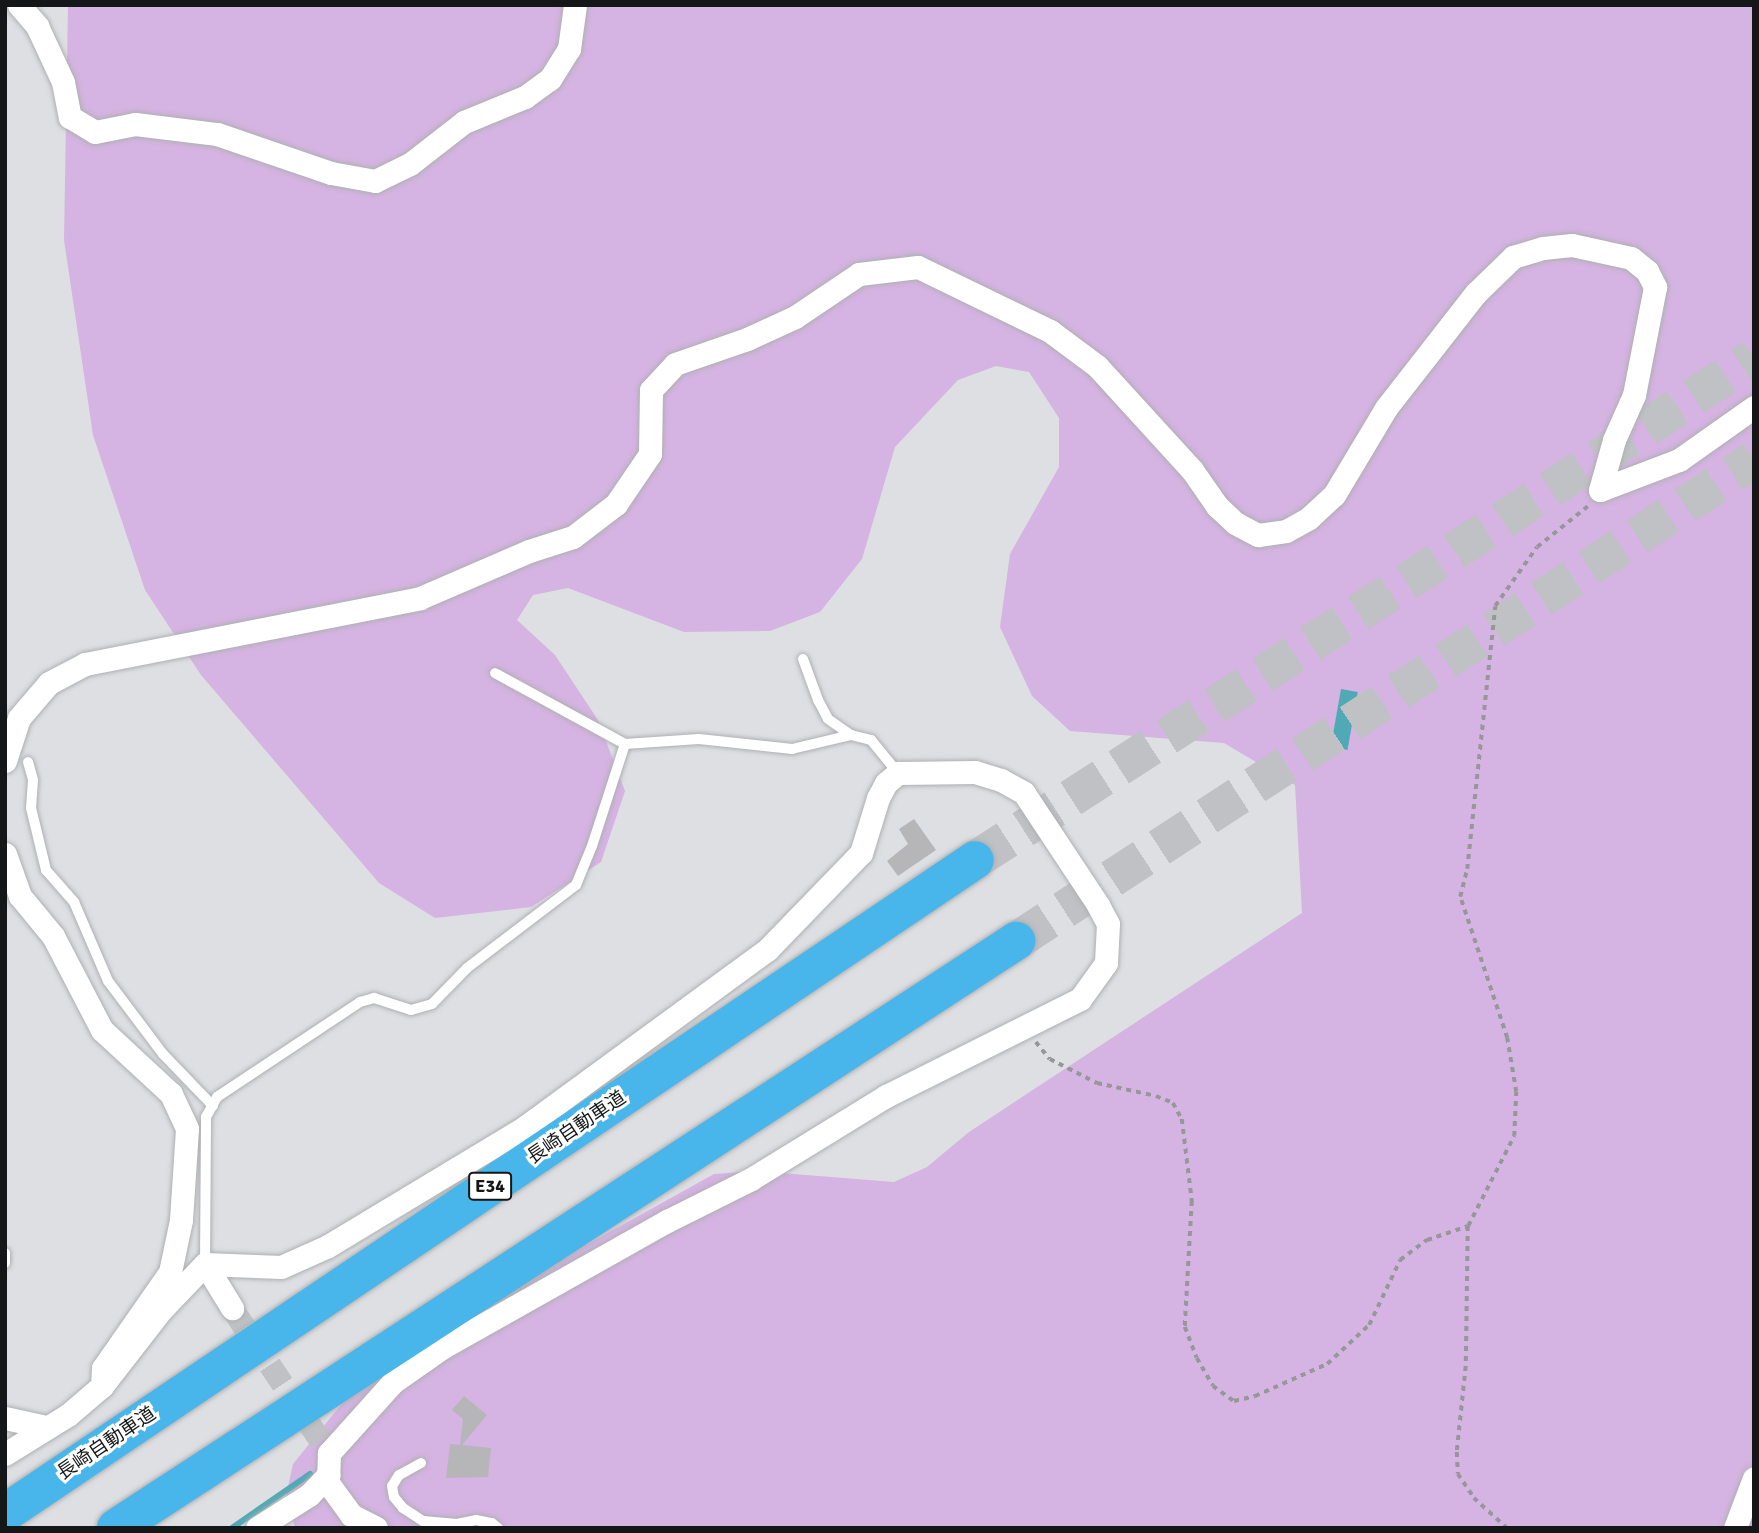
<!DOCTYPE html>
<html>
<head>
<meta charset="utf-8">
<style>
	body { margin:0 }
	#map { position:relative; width:1759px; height:1533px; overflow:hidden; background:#dedfe2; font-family:Signika,"Noto Sans JP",sans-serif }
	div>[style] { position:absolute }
	.green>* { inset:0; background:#d5b3e2 }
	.water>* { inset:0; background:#50aab5; transform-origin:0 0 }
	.stream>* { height:6px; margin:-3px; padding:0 3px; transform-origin:3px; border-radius:3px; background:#50aab5 }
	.building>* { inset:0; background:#b6b6b9 }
	.minor-tunnel>* { height:23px; margin-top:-11.5px; transform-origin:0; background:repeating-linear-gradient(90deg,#c0c1c4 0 23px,transparent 0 34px) }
	.motorway-tunnel>* { height:38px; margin-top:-19px; transform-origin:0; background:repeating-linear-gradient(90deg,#c0c1c4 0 38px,transparent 0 57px) }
	.path>* { height:3.5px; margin-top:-1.75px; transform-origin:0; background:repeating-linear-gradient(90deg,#969799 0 5px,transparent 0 10px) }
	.roads { filter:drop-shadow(0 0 2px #aeb0b3) drop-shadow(0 0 2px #aeb0b3) }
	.service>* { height:10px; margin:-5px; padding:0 5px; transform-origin:5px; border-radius:5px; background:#fff }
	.minor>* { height:23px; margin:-11.5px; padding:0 11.5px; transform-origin:11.5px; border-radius:11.5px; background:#fff }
	.motorway>* { height:38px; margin:-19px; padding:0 19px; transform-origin:19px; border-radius:19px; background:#49b6eb }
	span { translate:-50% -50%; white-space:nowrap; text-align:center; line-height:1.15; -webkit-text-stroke:6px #fff; paint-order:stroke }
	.shield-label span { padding:2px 5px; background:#fff; border:2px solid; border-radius:5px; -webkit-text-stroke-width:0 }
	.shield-label { font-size:18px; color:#151617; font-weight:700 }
	.street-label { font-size:19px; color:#151617 }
	.frame { position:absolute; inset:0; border:7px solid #151617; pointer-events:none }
</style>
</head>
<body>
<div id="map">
	<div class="green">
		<div style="clip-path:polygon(68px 5px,1754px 5px,1754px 1528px,295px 1528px,286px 1496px,293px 1464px,344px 1401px,516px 1284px,714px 1174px,757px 1171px,894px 1182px,927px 1167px,969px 1132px,1302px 913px,1295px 785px,1224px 743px,1070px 731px,1032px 696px,1000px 627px,1010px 554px,1059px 467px,1059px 418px,1029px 372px,996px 366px,958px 380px,895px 447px,862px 559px,820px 612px,770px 631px,684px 632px,568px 588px,533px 595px,517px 620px,555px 655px,598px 720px,625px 791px,601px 862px,531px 907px,435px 918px,379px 883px,201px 675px,145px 590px,93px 435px,64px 240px)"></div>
	</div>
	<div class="water">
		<div style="left:1341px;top:689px;width:17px;height:59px;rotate:10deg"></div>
	</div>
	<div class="stream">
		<div style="left:232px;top:1528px;width:95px;rotate:-34.7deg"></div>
	</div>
	<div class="building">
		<div style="clip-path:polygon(914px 819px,936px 850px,898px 876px,887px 861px,908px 844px,899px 829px)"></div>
		<div style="clip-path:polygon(464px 1396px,487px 1415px,462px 1445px,491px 1448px,488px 1477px,446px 1478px,450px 1444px,460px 1445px,463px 1419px,452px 1410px)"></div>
	</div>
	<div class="minor-tunnel">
		<div style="left:232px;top:1308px;width:174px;rotate:56.2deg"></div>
	</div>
	<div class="motorway-tunnel">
		<div style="left:975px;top:860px;width:927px;rotate:-32.8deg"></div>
		<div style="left:1016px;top:941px;width:881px;rotate:-33.09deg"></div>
	</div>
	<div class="path">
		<div style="left:1036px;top:1042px;width:22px;rotate:51deg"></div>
		<div style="left:1050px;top:1059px;width:53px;rotate:27.1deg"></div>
		<div style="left:1097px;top:1083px;width:60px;rotate:12.4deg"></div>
		<div style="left:1156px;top:1096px;width:18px;rotate:22deg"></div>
		<div style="left:1173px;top:1103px;width:18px;rotate:61deg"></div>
		<div style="left:1182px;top:1119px;width:83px;rotate:83deg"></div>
		<div style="left:1192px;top:1201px;width:126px;rotate:93.2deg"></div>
		<div style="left:1185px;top:1327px;width:33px;rotate:69deg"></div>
		<div style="left:1197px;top:1358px;width:32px;rotate:60deg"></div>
		<div style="left:1213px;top:1386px;width:26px;rotate:36deg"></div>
		<div style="left:1234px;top:1401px;width:22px;rotate:-13deg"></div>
		<div style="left:1255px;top:1396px;width:79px;rotate:-24deg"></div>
		<div style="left:1327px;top:1364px;width:57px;rotate:-42.9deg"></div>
		<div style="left:1369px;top:1325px;width:72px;rotate:-64.5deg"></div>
		<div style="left:1400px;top:1260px;width:34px;rotate:-37deg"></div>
		<div style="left:1427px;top:1240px;width:43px;rotate:-18.9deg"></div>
		<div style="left:1468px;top:1226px;width:140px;rotate:90.8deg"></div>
		<div style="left:1466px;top:1366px;width:86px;rotate:96deg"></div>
		<div style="left:1457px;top:1452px;width:22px;rotate:87deg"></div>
		<div style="left:1458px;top:1474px;width:29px;rotate:56deg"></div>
		<div style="left:1474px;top:1498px;width:45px;rotate:42.3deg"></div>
		<div style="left:1468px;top:1226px;width:101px;rotate:-62.9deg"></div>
		<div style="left:1514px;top:1136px;width:44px;rotate:-87.4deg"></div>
		<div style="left:1516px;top:1092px;width:55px;rotate:-99.5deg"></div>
		<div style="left:1507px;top:1038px;width:149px;rotate:-108.4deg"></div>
		<div style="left:1460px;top:897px;width:29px;rotate:-76deg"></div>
		<div style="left:1467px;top:869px;width:264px;rotate:-83.9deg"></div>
		<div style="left:1495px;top:606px;width:72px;rotate:-54.6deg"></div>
		<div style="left:1537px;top:547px;width:65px;rotate:-38.8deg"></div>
	</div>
	<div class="roads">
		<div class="service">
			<div style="left:803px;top:659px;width:44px;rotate:69.9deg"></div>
			<div style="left:818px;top:700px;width:21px;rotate:62deg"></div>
			<div style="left:828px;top:719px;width:28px;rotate:35deg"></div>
			<div style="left:625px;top:744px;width:74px;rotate:-3.9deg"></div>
			<div style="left:699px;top:739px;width:94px;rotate:6.1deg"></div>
			<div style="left:792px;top:749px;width:61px;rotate:-13.3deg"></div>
			<div style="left:851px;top:735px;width:21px;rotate:14deg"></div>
			<div style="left:871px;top:740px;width:43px;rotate:50.7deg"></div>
			<div style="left:28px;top:762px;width:19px;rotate:74deg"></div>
			<div style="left:33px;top:780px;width:28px;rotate:94deg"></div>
			<div style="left:31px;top:808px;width:64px;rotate:76.4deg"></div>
			<div style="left:46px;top:870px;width:43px;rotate:48.8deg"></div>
			<div style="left:74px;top:902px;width:86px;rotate:66.7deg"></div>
			<div style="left:108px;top:981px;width:91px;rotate:53deg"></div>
			<div style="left:163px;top:1054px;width:72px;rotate:46.1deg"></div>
			<div style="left:5px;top:1253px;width:10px;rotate:90deg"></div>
			<div style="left:205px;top:1264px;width:147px;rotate:-89.6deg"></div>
			<div style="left:206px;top:1117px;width:23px;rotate:-61deg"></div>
			<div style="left:217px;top:1097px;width:172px;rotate:-33.6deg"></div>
			<div style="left:360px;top:1002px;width:15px;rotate:-16deg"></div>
			<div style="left:374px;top:998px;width:39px;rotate:18deg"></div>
			<div style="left:411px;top:1010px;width:22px;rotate:-16deg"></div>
			<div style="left:432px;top:1004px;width:50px;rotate:-45.8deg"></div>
			<div style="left:467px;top:968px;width:137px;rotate:-37.3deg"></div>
			<div style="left:576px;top:885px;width:42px;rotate:-67.7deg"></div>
			<div style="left:592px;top:846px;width:107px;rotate:-72.1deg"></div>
			<div style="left:625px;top:744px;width:148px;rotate:-151.4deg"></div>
			<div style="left:421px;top:1463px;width:25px;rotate:151deg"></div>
			<div style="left:399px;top:1475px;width:13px;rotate:122deg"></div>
			<div style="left:392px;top:1486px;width:11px;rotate:80deg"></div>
			<div style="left:394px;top:1497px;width:14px;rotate:51deg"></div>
			<div style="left:403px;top:1508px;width:24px;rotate:33deg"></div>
			<div style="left:423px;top:1521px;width:34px;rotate:5deg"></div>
			<div style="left:457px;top:1524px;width:19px;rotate:-12deg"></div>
			<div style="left:476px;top:1520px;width:16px;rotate:11deg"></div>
			<div style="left:492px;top:1523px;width:8px;rotate:40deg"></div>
		</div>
		<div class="minor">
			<div style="left:19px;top:5px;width:28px;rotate:49deg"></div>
			<div style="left:37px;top:26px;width:62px;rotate:65.1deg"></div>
			<div style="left:63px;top:82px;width:36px;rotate:79deg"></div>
			<div style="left:70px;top:117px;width:29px;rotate:31deg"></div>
			<div style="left:95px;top:132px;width:41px;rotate:-11.3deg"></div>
			<div style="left:135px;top:124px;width:83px;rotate:7deg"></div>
			<div style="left:217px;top:134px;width:120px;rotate:18.9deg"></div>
			<div style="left:331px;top:173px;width:45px;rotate:10.3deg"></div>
			<div style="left:375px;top:181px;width:39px;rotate:-26deg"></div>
			<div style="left:410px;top:164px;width:68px;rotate:-37.9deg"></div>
			<div style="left:464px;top:122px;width:66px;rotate:-22.3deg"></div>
			<div style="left:525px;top:97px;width:31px;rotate:-36deg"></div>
			<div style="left:550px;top:79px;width:36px;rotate:-58deg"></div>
			<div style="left:569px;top:49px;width:44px;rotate:-82.2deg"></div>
			<div style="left:5px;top:761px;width:45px;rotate:-72deg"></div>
			<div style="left:19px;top:718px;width:46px;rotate:-49.4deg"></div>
			<div style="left:49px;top:683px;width:41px;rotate:-27.8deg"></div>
			<div style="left:85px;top:664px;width:341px;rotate:-11.1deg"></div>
			<div style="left:420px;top:598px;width:119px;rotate:-23.3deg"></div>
			<div style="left:529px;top:551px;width:46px;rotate:-17.7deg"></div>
			<div style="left:573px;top:537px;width:54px;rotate:-37.5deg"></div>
			<div style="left:616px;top:504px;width:60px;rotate:-55.8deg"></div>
			<div style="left:650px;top:454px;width:64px;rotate:-89.1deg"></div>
			<div style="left:651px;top:390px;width:35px;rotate:-47deg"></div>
			<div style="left:675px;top:364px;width:76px;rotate:-19.1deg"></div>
			<div style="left:747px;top:339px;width:53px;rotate:-24.6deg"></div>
			<div style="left:795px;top:317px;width:77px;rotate:-33.9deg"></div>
			<div style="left:859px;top:274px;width:59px;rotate:-6.8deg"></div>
			<div style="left:918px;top:267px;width:147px;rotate:25.9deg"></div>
			<div style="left:1050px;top:331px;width:59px;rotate:36.7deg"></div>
			<div style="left:1097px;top:366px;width:141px;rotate:47.6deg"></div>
			<div style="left:1192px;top:470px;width:44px;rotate:55.2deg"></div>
			<div style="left:1217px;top:506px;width:25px;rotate:43deg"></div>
			<div style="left:1235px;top:523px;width:26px;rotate:28deg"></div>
			<div style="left:1258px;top:535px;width:28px;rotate:-8deg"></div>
			<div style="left:1286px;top:531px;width:26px;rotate:-29deg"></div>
			<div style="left:1309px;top:518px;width:34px;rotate:-43deg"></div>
			<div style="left:1334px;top:495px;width:101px;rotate:-59.1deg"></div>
			<div style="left:1386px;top:408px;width:146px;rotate:-52deg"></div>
			<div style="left:1476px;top:293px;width:52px;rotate:-44.2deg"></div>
			<div style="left:1513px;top:257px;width:31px;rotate:-17deg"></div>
			<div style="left:1543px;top:248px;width:29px;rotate:-6deg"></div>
			<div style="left:1572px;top:245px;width:60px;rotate:12.4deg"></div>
			<div style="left:1631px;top:258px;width:21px;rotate:39deg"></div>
			<div style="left:1647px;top:271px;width:18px;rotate:63deg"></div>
			<div style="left:1655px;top:287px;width:110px;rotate:101deg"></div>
			<div style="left:1634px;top:395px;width:49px;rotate:114deg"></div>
			<div style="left:1614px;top:440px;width:52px;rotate:105.6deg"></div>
			<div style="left:1600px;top:490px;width:85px;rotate:-20.8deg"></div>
			<div style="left:1679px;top:460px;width:92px;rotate:-35.2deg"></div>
			<div style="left:5px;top:854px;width:45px;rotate:70.3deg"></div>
			<div style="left:20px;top:896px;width:52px;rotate:50.5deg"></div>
			<div style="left:53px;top:936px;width:106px;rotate:62.5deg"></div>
			<div style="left:102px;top:1030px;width:94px;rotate:42.8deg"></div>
			<div style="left:171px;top:1094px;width:38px;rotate:65deg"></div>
			<div style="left:187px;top:1129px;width:91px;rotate:93.8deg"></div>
			<div style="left:181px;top:1220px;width:53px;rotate:101.9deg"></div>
			<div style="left:170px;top:1272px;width:117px;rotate:124.9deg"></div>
			<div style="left:103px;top:1368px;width:18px;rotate:93deg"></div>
			<div style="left:102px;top:1386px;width:96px;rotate:-52.2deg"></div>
			<div style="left:161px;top:1310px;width:64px;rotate:-46.3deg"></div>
			<div style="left:205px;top:1264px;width:52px;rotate:58.5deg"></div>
			<div style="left:205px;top:1264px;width:76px;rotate:2.3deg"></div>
			<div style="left:281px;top:1267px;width:51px;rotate:-24.1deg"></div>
			<div style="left:328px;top:1246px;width:230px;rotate:-31.1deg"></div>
			<div style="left:525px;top:1127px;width:300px;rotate:-36.2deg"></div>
			<div style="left:767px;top:950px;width:135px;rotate:-45.9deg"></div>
			<div style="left:861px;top:853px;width:58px;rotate:-72.8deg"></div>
			<div style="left:878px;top:798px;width:17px;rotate:-62deg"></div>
			<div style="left:886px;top:783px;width:16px;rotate:-40deg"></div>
			<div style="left:898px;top:773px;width:77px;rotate:-0.7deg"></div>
			<div style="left:975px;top:772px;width:27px;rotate:17deg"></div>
			<div style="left:1001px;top:780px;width:26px;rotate:29deg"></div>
			<div style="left:1024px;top:793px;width:134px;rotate:56.5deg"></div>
			<div style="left:1098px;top:905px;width:21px;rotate:62deg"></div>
			<div style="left:1108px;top:924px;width:39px;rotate:93deg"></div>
			<div style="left:1106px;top:963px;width:44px;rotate:125.8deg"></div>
			<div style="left:1080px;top:999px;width:217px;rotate:153.4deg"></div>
			<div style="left:886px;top:1096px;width:158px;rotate:148.4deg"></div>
			<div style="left:751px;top:1179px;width:94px;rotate:153.4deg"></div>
			<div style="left:667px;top:1221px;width:257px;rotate:150.6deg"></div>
			<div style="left:443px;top:1347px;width:61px;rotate:145deg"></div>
			<div style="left:393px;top:1382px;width:96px;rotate:132deg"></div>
			<div style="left:329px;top:1453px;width:30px;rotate:92deg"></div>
			<div style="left:328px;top:1483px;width:39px;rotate:54deg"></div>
			<div style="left:351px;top:1515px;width:28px;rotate:27deg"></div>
			<div style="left:5px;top:1418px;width:42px;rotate:12.4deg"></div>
			<div style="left:5px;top:1454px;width:74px;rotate:-31.8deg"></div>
			<div style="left:68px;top:1415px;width:45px;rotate:-40.5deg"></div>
			<div style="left:257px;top:1528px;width:62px;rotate:-32.4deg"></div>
			<div style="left:309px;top:1495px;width:28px;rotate:-46deg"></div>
			<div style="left:1735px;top:1528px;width:53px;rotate:-69.2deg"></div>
		</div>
		<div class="motorway">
			<div style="left:5px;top:1513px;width:1169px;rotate:-33.95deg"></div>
			<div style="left:116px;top:1528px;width:1075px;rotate:-33.11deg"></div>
		</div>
	</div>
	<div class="shield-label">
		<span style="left:490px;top:1186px">E34</span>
	</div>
	<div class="street-label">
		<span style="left:577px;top:1128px;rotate:-34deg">長崎自動車道</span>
		<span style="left:107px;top:1444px;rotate:-34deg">長崎自動車道</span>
	</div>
	<div class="frame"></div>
</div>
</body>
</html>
